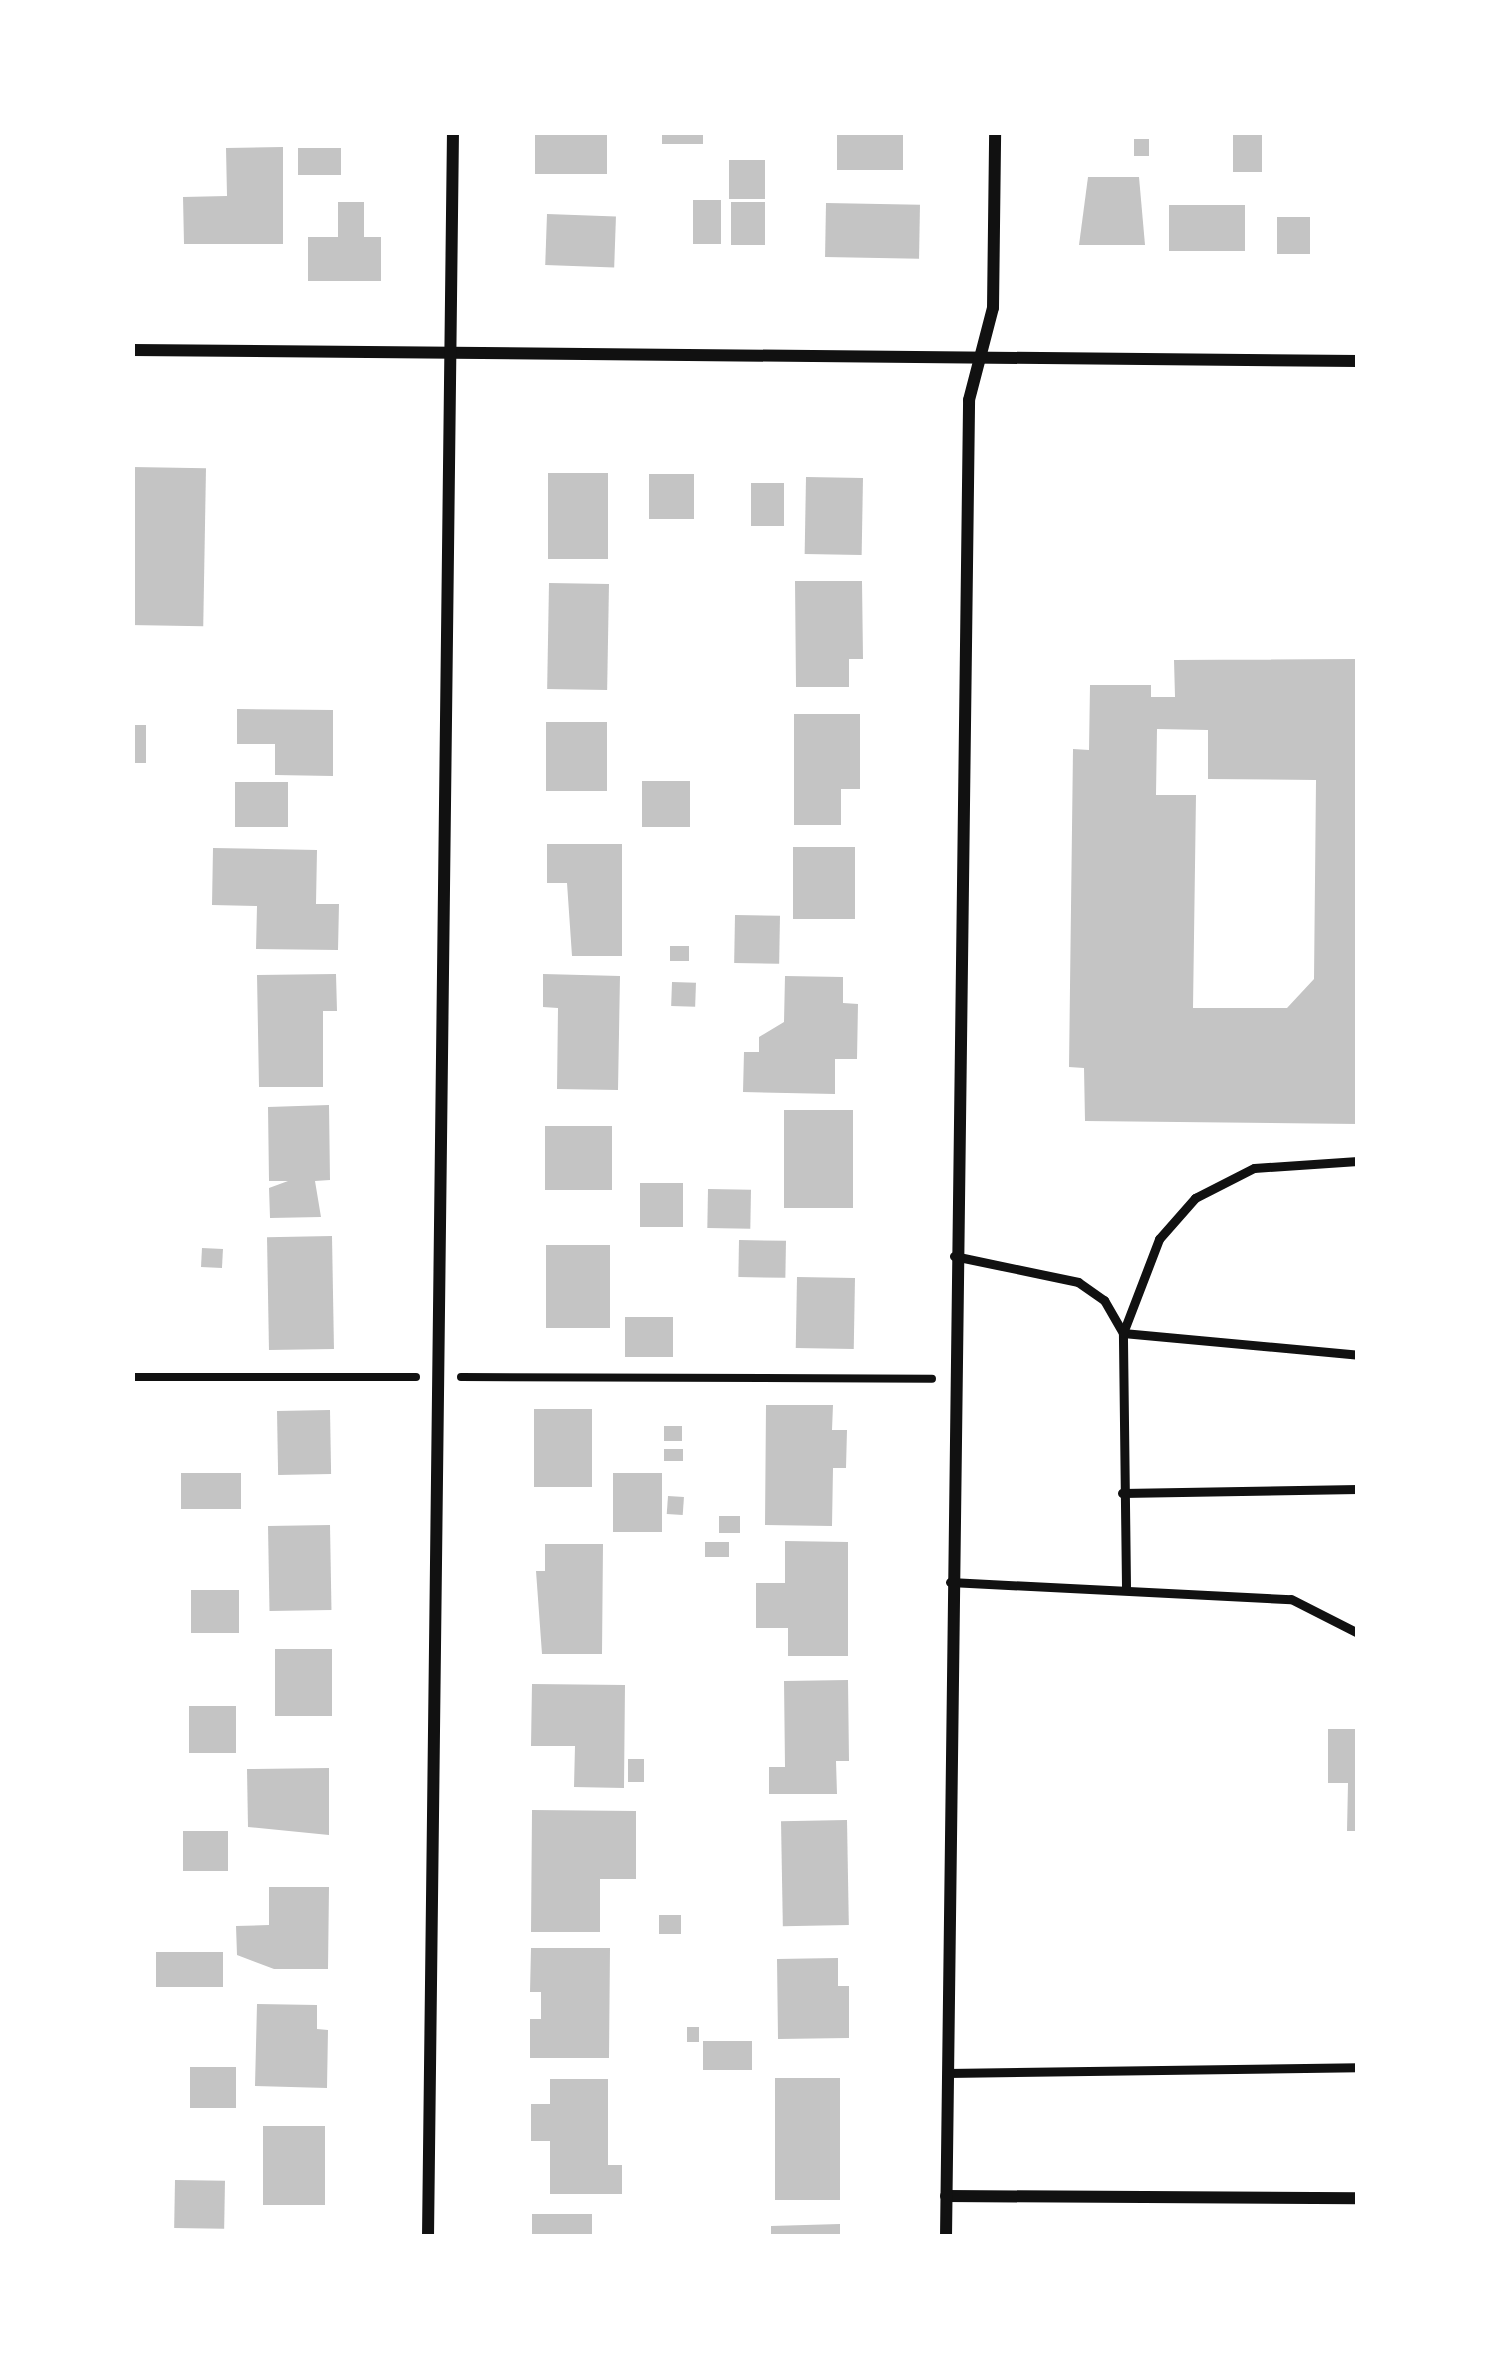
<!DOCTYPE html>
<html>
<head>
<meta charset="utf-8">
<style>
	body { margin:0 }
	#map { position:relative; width:1490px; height:2369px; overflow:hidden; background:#fff; font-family:"Source Sans 3",sans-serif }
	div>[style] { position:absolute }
	.building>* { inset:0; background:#c4c4c4; transform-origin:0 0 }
	.path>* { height:8px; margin:-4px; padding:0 4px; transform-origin:4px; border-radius:4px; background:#111 }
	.service>* { height:9px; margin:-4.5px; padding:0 4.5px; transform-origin:4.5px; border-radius:4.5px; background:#111 }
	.minor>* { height:12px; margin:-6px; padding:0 6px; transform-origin:6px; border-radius:6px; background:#111 }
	span { translate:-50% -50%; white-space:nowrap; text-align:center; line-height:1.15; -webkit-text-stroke:9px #fff; paint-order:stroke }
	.frame { position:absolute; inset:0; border:135px solid #fff; pointer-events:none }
</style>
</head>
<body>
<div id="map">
	<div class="building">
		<div style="left:535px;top:132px;width:72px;height:42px"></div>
		<div style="left:662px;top:132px;width:41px;height:12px"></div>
		<div style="left:837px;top:132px;width:66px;height:38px"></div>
		<div style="left:1233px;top:132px;width:29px;height:40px"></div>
		<div style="left:1149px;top:139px;width:17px;height:15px;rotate:90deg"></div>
		<div style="clip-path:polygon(283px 147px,283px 244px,184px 244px,183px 197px,227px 196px,226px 148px)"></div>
		<div style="left:298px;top:148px;width:43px;height:27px"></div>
		<div style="left:729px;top:160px;width:36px;height:39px"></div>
		<div style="clip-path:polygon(1088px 177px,1139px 177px,1145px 245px,1079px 245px)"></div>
		<div style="left:693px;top:200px;width:28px;height:44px"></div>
		<div style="clip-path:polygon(338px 202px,364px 202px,364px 237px,381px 237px,381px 281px,308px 281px,308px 237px,338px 237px)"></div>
		<div style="left:731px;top:202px;width:34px;height:43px"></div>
		<div style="left:826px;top:203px;width:94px;height:54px;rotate:1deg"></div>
		<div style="left:1169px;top:205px;width:76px;height:46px"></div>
		<div style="left:547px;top:214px;width:69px;height:51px;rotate:2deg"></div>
		<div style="left:1277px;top:217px;width:33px;height:37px"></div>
		<div style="left:132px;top:467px;width:74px;height:158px;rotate:1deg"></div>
		<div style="left:608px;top:473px;width:86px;height:60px;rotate:90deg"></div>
		<div style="left:649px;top:474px;width:45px;height:45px"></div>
		<div style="left:806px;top:477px;width:57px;height:77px;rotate:1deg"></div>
		<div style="left:784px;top:483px;width:43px;height:33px;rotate:90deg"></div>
		<div style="clip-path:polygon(795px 581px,862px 581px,863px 659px,849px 659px,849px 687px,796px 687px)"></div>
		<div style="left:549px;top:583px;width:60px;height:106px;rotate:1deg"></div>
		<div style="clip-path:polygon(evenodd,1358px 659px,1358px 1124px,1085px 1121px,1084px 1068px,1069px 1067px,1073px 749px,1089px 750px,1090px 685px,1151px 685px,1151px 697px,1175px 697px,1174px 660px,1358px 659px,1157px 729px,1208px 730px,1208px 779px,1316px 780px,1314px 979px,1287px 1008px,1193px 1008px,1196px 795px,1156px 795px,1157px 729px)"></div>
		<div style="clip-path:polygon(237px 709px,333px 710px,333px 776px,275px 775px,275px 744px,237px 744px)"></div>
		<div style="clip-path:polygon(794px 714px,860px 714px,860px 789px,841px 789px,841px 825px,794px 825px)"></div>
		<div style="left:546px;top:722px;width:61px;height:69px"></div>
		<div style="left:132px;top:725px;width:14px;height:38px"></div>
		<div style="left:642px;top:781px;width:48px;height:46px"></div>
		<div style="left:235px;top:782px;width:53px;height:45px"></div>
		<div style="clip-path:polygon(547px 844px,622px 844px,622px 956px,572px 956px,567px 883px,547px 883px)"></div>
		<div style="left:793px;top:847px;width:62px;height:72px"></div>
		<div style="clip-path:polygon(213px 848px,317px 850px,316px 904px,339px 904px,338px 950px,256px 949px,257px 906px,212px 905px)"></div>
		<div style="left:735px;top:915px;width:45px;height:48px;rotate:1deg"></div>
		<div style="left:670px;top:946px;width:19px;height:15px"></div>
		<div style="clip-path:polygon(336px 974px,337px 1011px,323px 1011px,323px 1087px,259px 1087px,257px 975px)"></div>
		<div style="clip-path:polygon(543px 974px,620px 976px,618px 1090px,557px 1089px,558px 1008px,543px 1007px)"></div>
		<div style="clip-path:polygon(785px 976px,843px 977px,843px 1003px,858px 1004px,857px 1059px,835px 1059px,835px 1094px,743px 1092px,744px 1052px,759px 1052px,759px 1037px,784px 1022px)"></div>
		<div style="left:672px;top:982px;width:24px;height:24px;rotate:2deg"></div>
		<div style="clip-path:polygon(329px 1105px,330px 1180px,315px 1181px,321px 1217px,270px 1218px,269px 1188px,288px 1181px,269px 1181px,268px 1107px)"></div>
		<div style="left:784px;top:1110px;width:69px;height:98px"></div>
		<div style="left:545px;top:1126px;width:67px;height:64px"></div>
		<div style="left:640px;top:1183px;width:43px;height:44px"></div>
		<div style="left:708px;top:1189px;width:43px;height:39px;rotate:1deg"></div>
		<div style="left:332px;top:1236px;width:113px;height:65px;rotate:89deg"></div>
		<div style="left:739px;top:1240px;width:47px;height:37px;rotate:1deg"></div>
		<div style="left:546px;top:1245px;width:64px;height:83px"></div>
		<div style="left:202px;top:1248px;width:21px;height:19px;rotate:3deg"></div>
		<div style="left:797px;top:1277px;width:58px;height:71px;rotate:1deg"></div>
		<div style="left:625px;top:1317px;width:48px;height:40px"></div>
		<div style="clip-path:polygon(766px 1405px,833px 1405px,832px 1430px,847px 1430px,846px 1468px,833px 1468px,832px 1526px,765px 1525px)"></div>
		<div style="left:534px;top:1409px;width:58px;height:78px"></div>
		<div style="left:330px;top:1410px;width:64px;height:53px;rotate:89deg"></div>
		<div style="left:682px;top:1426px;width:15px;height:18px;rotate:90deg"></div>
		<div style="left:664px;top:1449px;width:19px;height:12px"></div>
		<div style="left:181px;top:1473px;width:60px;height:36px"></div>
		<div style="left:613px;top:1473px;width:49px;height:59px"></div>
		<div style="left:668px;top:1496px;width:16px;height:18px;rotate:4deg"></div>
		<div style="left:719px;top:1516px;width:21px;height:17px"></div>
		<div style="left:330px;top:1525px;width:85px;height:62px;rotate:89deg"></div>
		<div style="clip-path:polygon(785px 1541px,848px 1542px,848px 1656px,788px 1656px,788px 1628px,756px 1628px,756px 1583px,785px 1583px)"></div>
		<div style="left:705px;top:1542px;width:24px;height:15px"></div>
		<div style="clip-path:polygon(545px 1544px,603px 1544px,602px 1654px,542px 1654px,536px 1571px,545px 1571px)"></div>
		<div style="left:191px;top:1590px;width:48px;height:43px"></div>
		<div style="left:275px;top:1649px;width:57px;height:67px"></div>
		<div style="clip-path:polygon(848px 1680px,849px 1761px,836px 1761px,837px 1794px,769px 1794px,769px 1767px,785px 1767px,784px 1681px)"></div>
		<div style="clip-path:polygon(532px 1684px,625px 1685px,624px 1788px,574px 1787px,575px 1746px,531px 1746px)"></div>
		<div style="left:189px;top:1706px;width:47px;height:47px"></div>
		<div style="clip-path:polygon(1328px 1729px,1358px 1729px,1358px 1831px,1347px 1831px,1348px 1783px,1328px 1783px)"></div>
		<div style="left:628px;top:1759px;width:16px;height:23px"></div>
		<div style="clip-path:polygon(329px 1768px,329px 1835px,248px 1827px,247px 1769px)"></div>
		<div style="clip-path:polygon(532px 1810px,636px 1811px,636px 1879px,600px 1879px,600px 1932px,531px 1932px)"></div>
		<div style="left:847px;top:1820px;width:105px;height:66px;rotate:89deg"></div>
		<div style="left:183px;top:1831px;width:45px;height:40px"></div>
		<div style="clip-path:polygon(269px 1887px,329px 1887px,328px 1969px,274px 1969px,237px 1955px,236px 1926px,269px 1925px)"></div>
		<div style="left:659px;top:1915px;width:22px;height:19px"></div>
		<div style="clip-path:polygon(531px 1948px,610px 1948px,609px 2058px,530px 2058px,530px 2019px,541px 2019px,541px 1992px,530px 1992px)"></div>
		<div style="left:156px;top:1952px;width:67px;height:35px"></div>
		<div style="clip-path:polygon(838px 1958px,838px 1986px,849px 1986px,849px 2038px,778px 2039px,777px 1959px)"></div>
		<div style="clip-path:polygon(257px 2004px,317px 2005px,317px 2029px,328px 2030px,327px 2088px,255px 2086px)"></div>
		<div style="left:687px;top:2027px;width:12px;height:15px"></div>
		<div style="left:703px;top:2041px;width:49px;height:29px"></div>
		<div style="left:190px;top:2067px;width:46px;height:41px"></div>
		<div style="left:775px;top:2078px;width:65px;height:122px"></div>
		<div style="clip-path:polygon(550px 2079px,608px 2079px,608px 2165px,622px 2165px,622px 2194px,550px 2194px,550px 2141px,531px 2141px,531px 2104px,550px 2104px)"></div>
		<div style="left:325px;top:2126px;width:79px;height:62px;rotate:90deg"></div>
		<div style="left:175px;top:2180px;width:50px;height:48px;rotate:1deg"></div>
		<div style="left:532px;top:2214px;width:60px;height:23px"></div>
		<div style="clip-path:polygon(840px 2224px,840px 2237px,771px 2237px,771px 2226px)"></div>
	</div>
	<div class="path">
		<div style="left:132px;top:1377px;width:284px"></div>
		<div style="left:461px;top:1377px;width:471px;rotate:0.2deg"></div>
	</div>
	<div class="service">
		<div style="left:954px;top:1256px;width:127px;rotate:11.8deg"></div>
		<div style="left:1078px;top:1282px;width:32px;rotate:35deg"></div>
		<div style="left:1104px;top:1300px;width:38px;rotate:60deg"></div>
		<div style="left:1123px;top:1333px;width:236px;rotate:5.3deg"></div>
		<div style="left:1122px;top:1493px;width:236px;rotate:-1deg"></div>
		<div style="left:950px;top:1582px;width:341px;rotate:2.9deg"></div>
		<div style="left:1291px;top:1599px;width:75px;rotate:26.9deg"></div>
		<div style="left:1126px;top:1586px;width:253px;rotate:-90.7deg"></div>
		<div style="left:1123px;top:1333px;width:101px;rotate:-69deg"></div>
		<div style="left:1159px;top:1239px;width:55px;rotate:-48.7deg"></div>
		<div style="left:1195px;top:1198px;width:66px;rotate:-27deg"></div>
		<div style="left:1254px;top:1168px;width:104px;rotate:-3.9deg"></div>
		<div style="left:947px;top:2073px;width:411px;rotate:-0.8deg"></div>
	</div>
	<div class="minor">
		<div style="left:132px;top:350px;width:1226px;rotate:0.51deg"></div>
		<div style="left:946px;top:2196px;width:412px;rotate:0.3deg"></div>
		<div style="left:428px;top:2237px;width:2105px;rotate:-89.32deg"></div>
		<div style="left:946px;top:2237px;width:1837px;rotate:-89.28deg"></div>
		<div style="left:969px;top:400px;width:95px;rotate:-75.4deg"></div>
		<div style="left:993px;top:308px;width:176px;rotate:-89.3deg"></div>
	</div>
	<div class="frame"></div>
</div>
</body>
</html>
